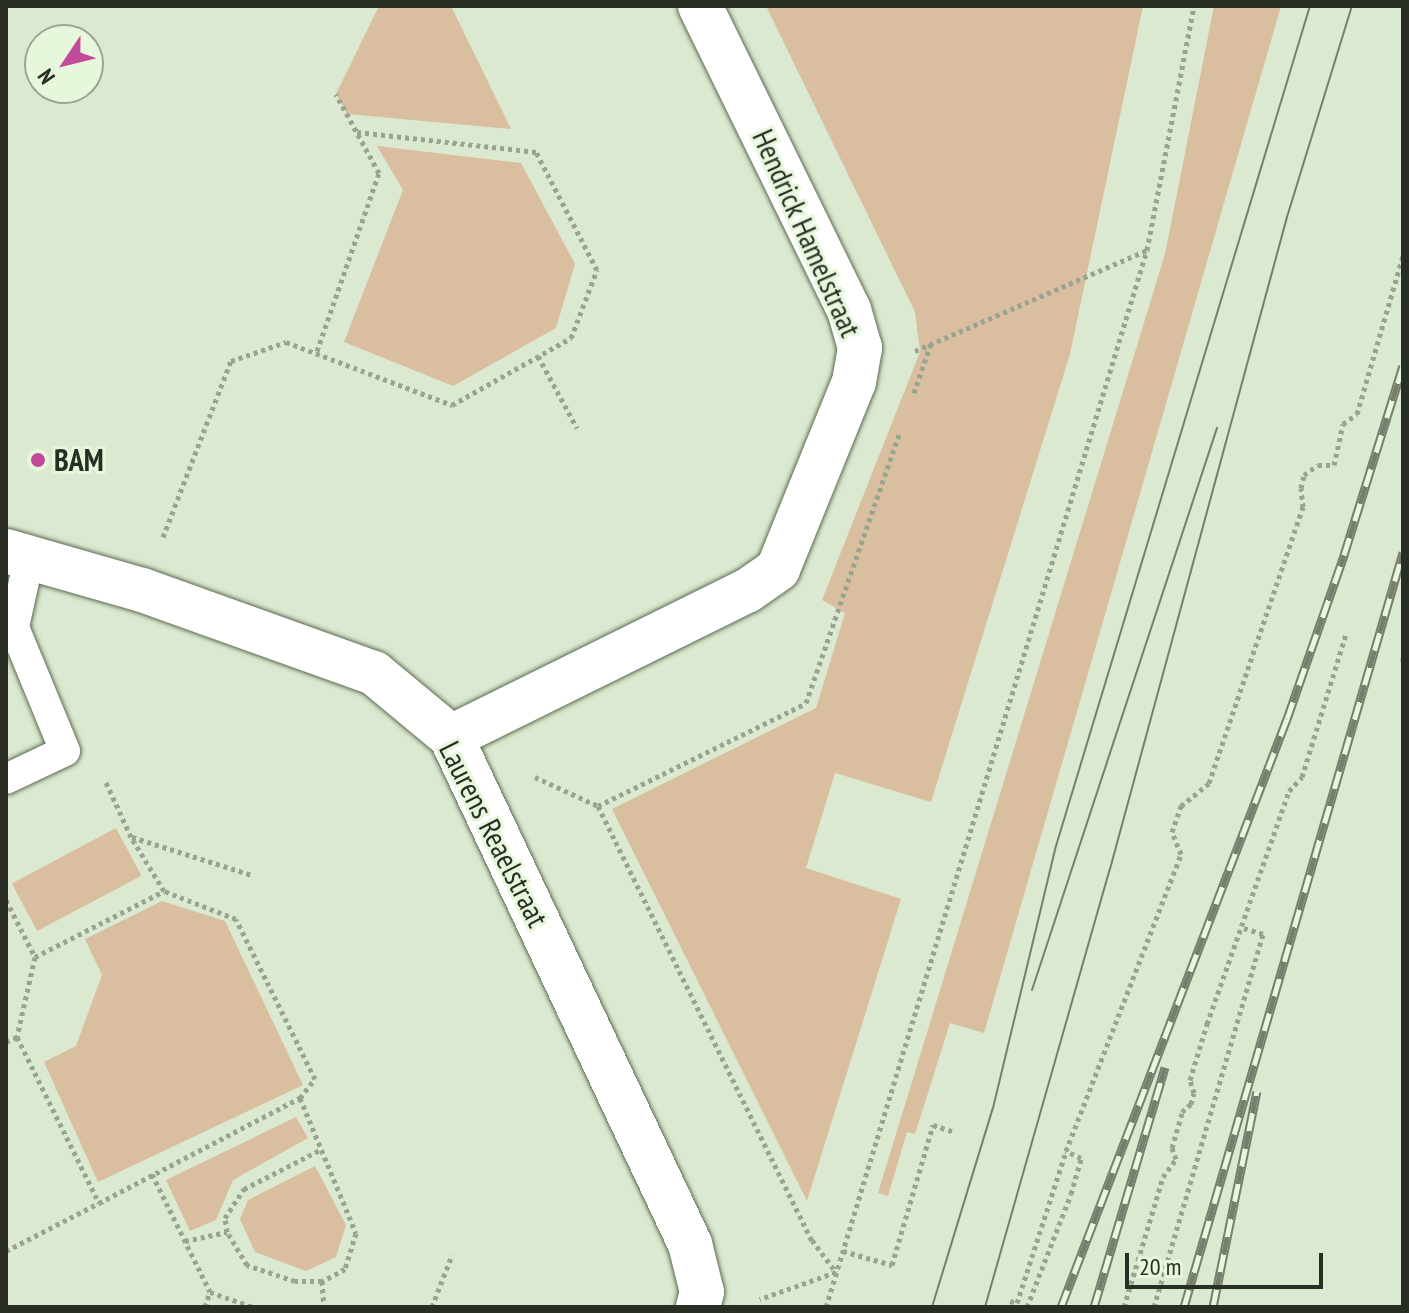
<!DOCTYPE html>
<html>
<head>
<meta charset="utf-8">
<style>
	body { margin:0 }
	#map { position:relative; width:1409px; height:1313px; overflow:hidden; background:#dae9cf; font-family:"PT Sans Narrow",sans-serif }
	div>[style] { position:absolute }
	.green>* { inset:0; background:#d9bfa0; transform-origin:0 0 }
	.path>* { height:5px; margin-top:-2.5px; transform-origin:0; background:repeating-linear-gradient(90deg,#99a490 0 4px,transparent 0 8px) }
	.roads { filter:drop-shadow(0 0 2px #5d6a53) drop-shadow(0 0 2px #5d6a53) }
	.service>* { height:30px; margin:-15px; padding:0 15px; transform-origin:15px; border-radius:15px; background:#fff }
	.minor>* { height:44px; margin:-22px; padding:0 22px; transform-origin:22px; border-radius:22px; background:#fff }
	.tram>* { height:2px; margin:-1px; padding:0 1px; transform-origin:1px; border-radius:1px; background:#767f6e }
	.rail>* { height:9px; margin-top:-4.5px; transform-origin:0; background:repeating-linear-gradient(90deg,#e7f7dc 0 18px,#767f6e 0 36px); box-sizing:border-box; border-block:2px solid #767f6e }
	.dots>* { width:22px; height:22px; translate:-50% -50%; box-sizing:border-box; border:4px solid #e7f7dc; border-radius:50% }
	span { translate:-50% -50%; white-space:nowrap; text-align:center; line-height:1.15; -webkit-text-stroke:6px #e7f7dc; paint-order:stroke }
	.street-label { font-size:30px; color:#292e24 }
	.poi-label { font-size:30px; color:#292e24; font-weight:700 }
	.left { translate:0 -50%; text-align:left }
	.frame { position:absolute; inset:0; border:8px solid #292e24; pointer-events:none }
	.north { position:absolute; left:24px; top:24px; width:80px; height:80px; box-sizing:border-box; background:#e7f7dc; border:2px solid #9ba792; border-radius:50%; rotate:235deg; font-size:22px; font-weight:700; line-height:32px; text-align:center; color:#292e24 }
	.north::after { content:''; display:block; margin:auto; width:28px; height:36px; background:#c3499b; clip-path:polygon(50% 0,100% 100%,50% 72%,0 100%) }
	.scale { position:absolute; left:1125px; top:1253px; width:198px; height:36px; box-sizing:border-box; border:4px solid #292e24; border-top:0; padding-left:10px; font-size:24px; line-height:28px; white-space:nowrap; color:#292e24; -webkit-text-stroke:6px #e7f7dc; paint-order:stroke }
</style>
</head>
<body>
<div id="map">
	<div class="green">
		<div style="clip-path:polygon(379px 6px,451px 6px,511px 129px,347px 114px,336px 94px)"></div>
		<div style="clip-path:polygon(766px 6px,1143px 6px,1070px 354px,931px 802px,835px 773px,806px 868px,901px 899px,807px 1201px,612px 809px,816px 708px,845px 613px,822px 600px,920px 352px,915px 312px)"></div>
		<div style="clip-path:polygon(1214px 6px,1281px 6px,984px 1033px,950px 1023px,915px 1134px,907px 1132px,888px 1196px,878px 1193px,1165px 254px)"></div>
		<div style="clip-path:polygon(377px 146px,521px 163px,575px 264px,556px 328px,453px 386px,344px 342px,403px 190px)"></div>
		<div style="left:116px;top:828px;width:54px;height:118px;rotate:62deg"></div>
		<div style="clip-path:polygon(162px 901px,225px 921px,303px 1085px,98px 1182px,44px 1062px,76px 1046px,102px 975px,85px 939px)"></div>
		<div style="clip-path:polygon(296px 1117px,308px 1138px,233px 1180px,216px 1220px,190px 1231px,166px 1180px)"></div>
		<div style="clip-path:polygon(315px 1166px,346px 1225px,336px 1257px,306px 1271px,255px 1252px,240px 1219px,248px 1200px)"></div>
	</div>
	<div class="path">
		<div style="left:317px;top:351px;width:188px;rotate:-70.8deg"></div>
		<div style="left:379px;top:173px;width:90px;rotate:-118.6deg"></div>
		<div style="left:915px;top:351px;width:253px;rotate:-23.5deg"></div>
		<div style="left:538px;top:356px;width:82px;rotate:61.6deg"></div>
		<div style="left:914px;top:393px;width:53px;rotate:-71.2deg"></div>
		<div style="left:163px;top:537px;width:189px;rotate:-68.9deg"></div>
		<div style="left:231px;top:361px;width:58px;rotate:-19.1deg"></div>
		<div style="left:286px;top:342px;width:178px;rotate:20.8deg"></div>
		<div style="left:452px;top:405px;width:137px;rotate:-29.4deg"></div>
		<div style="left:571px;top:338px;width:73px;rotate:-69.1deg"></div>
		<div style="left:597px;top:270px;width:133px;rotate:-117.3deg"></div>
		<div style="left:536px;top:152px;width:180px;rotate:-173.6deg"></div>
		<div style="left:1403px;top:658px;width:5px;rotate:90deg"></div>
		<div style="left:535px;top:777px;width:69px;rotate:24.7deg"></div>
		<div style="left:598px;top:806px;width:484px;rotate:63.8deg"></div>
		<div style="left:812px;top:1240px;width:40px;rotate:53deg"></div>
		<div style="left:836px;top:1272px;width:81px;rotate:160.4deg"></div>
		<div style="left:598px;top:806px;width:232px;rotate:-26.3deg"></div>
		<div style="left:806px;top:703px;width:287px;rotate:-70.9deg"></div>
		<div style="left:132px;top:837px;width:126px;rotate:17.6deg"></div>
		<div style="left:6px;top:900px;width:64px;rotate:63deg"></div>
		<div style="left:35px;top:957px;width:82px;rotate:102.7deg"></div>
		<div style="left:17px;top:1037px;width:185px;rotate:63.7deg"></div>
		<div style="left:99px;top:1203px;width:227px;rotate:-27.6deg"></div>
		<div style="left:300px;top:1098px;width:24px;rotate:-52deg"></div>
		<div style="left:315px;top:1079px;width:178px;rotate:-116.3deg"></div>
		<div style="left:236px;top:919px;width:77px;rotate:-158.7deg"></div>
		<div style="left:164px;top:891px;width:63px;rotate:-121.4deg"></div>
		<div style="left:131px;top:837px;width:63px;rotate:-114.5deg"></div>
		<div style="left:35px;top:957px;width:145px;rotate:-27.1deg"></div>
		<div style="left:6px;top:1042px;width:12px;rotate:-24deg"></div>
		<div style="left:300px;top:1098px;width:146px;rotate:67.5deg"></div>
		<div style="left:356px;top:1233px;width:38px;rotate:107deg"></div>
		<div style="left:345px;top:1269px;width:26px;rotate:152deg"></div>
		<div style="left:322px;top:1281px;width:27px;rotate:180deg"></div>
		<div style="left:295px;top:1281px;width:51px;rotate:-161.6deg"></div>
		<div style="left:247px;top:1265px;width:39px;rotate:-121deg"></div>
		<div style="left:227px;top:1232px;width:14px;rotate:-98deg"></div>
		<div style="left:225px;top:1218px;width:35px;rotate:-57deg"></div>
		<div style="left:244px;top:1189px;width:85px;rotate:-27.2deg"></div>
		<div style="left:152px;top:1174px;width:131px;rotate:63.8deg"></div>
		<div style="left:210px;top:1292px;width:46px;rotate:19.2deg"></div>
		<div style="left:185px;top:1241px;width:43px;rotate:-12.1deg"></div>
		<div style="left:6px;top:1251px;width:105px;rotate:-27.3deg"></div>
		<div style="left:843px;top:1251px;width:51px;rotate:15.9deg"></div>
		<div style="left:892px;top:1265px;width:146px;rotate:-73.7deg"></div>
		<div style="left:933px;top:1125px;width:23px;rotate:18deg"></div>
		<div style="left:322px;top:1281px;width:26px;rotate:86deg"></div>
		<div style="left:1010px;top:1301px;width:7px;rotate:16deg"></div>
		<div style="left:1017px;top:1303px;width:160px;rotate:-72.1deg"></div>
		<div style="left:205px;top:1307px;width:16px;rotate:-72deg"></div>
		<div style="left:432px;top:1307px;width:56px;rotate:-69deg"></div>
		<div style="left:826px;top:1307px;width:1105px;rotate:-73.11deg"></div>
		<div style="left:1147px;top:250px;width:248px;rotate:-79.1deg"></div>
		<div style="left:1027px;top:1307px;width:121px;rotate:-68.7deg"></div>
		<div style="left:1071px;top:1194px;width:37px;rotate:-74deg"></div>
		<div style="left:1081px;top:1158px;width:17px;rotate:-155deg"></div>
		<div style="left:1066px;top:1151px;width:318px;rotate:-68.8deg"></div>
		<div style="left:1181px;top:854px;width:24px;rotate:-112deg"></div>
		<div style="left:1172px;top:832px;width:28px;rotate:-71deg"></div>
		<div style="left:1181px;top:806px;width:36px;rotate:-39deg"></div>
		<div style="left:1209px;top:783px;width:292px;rotate:-71.2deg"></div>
		<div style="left:1303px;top:507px;width:19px;rotate:-96deg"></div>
		<div style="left:1301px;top:488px;width:13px;rotate:-77deg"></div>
		<div style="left:1304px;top:475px;width:17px;rotate:-36deg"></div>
		<div style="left:1318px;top:465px;width:16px"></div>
		<div style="left:1334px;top:465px;width:42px;rotate:-77.6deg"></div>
		<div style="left:1343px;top:424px;width:17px;rotate:-36deg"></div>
		<div style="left:1357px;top:414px;width:165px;rotate:-73.8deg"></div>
		<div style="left:1124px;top:1307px;width:136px;rotate:-73.3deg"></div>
		<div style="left:1163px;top:1177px;width:22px;rotate:-54deg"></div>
		<div style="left:1176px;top:1159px;width:12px;rotate:-110deg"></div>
		<div style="left:1172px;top:1148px;width:37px;rotate:-74deg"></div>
		<div style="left:1182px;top:1112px;width:12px;rotate:-42deg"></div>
		<div style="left:1191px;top:1104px;width:11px;rotate:-75deg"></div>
		<div style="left:1194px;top:1093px;width:14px;rotate:-107deg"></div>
		<div style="left:1190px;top:1080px;width:59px;rotate:-73.1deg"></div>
		<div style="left:1207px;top:1024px;width:247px;rotate:-70.6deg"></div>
		<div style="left:1289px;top:791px;width:19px;rotate:-47deg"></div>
		<div style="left:1302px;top:777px;width:150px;rotate:-72.9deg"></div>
		<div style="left:1154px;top:1307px;width:389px;rotate:-73.7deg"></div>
		<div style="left:1263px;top:934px;width:24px;rotate:-163deg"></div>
	</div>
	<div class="roads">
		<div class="service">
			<div style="left:6px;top:779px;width:65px;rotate:-25.4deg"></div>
			<div style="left:65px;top:751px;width:134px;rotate:-112.4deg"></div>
			<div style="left:14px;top:627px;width:70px;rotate:-77.6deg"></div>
		</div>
		<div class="minor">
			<div style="left:6px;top:551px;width:141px;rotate:16deg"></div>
			<div style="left:142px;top:590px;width:246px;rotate:19.7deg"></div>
			<div style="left:374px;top:673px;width:100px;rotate:39.7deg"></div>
			<div style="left:451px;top:737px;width:561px;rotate:64.76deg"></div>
			<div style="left:690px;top:1244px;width:49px;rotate:76deg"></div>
			<div style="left:702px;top:1292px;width:16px;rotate:105deg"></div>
			<div style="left:451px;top:737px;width:330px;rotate:-26.3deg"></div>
			<div style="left:747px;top:591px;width:38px;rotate:-35deg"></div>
			<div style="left:778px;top:569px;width:202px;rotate:-67.9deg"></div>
			<div style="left:854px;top:382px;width:35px;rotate:-80deg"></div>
			<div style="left:860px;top:348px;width:40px;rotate:-106deg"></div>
			<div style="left:849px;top:310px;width:339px;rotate:-116.1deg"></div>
		</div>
	</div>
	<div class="tram">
		<div style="left:1032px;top:990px;width:592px;rotate:-71.78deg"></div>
		<div style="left:932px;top:1307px;width:208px;rotate:-73deg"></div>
		<div style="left:993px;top:1108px;width:269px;rotate:-76.5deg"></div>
		<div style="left:1056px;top:846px;width:878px;rotate:-73.18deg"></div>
		<div style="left:985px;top:1307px;width:455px;rotate:-74.1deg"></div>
		<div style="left:1110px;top:869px;width:676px;rotate:-74.81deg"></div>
		<div style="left:1287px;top:217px;width:221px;rotate:-72.9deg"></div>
	</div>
	<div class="rail">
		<div style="left:1061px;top:1307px;width:630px;rotate:-68.98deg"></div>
		<div style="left:1287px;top:719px;width:174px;rotate:-70.8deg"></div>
		<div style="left:1344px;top:555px;width:198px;rotate:-72.7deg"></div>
		<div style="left:1094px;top:1307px;width:250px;rotate:-73.5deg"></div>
		<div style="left:1184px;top:1307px;width:786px;rotate:-73.82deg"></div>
		<div style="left:1213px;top:1307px;width:220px;rotate:-78.5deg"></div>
	</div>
	<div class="dots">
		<div style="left:38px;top:460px;background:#c3499b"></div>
	</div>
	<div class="street-label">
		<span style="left:807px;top:233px;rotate:66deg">Hendrick Hamelstraat</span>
		<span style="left:494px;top:834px;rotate:63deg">Laurens Reaelstraat</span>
	</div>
	<div class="poi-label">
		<span class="left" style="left:54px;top:460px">BAM</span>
	</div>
	<div class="frame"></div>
	<div class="north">N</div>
	<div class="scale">20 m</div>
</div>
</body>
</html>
